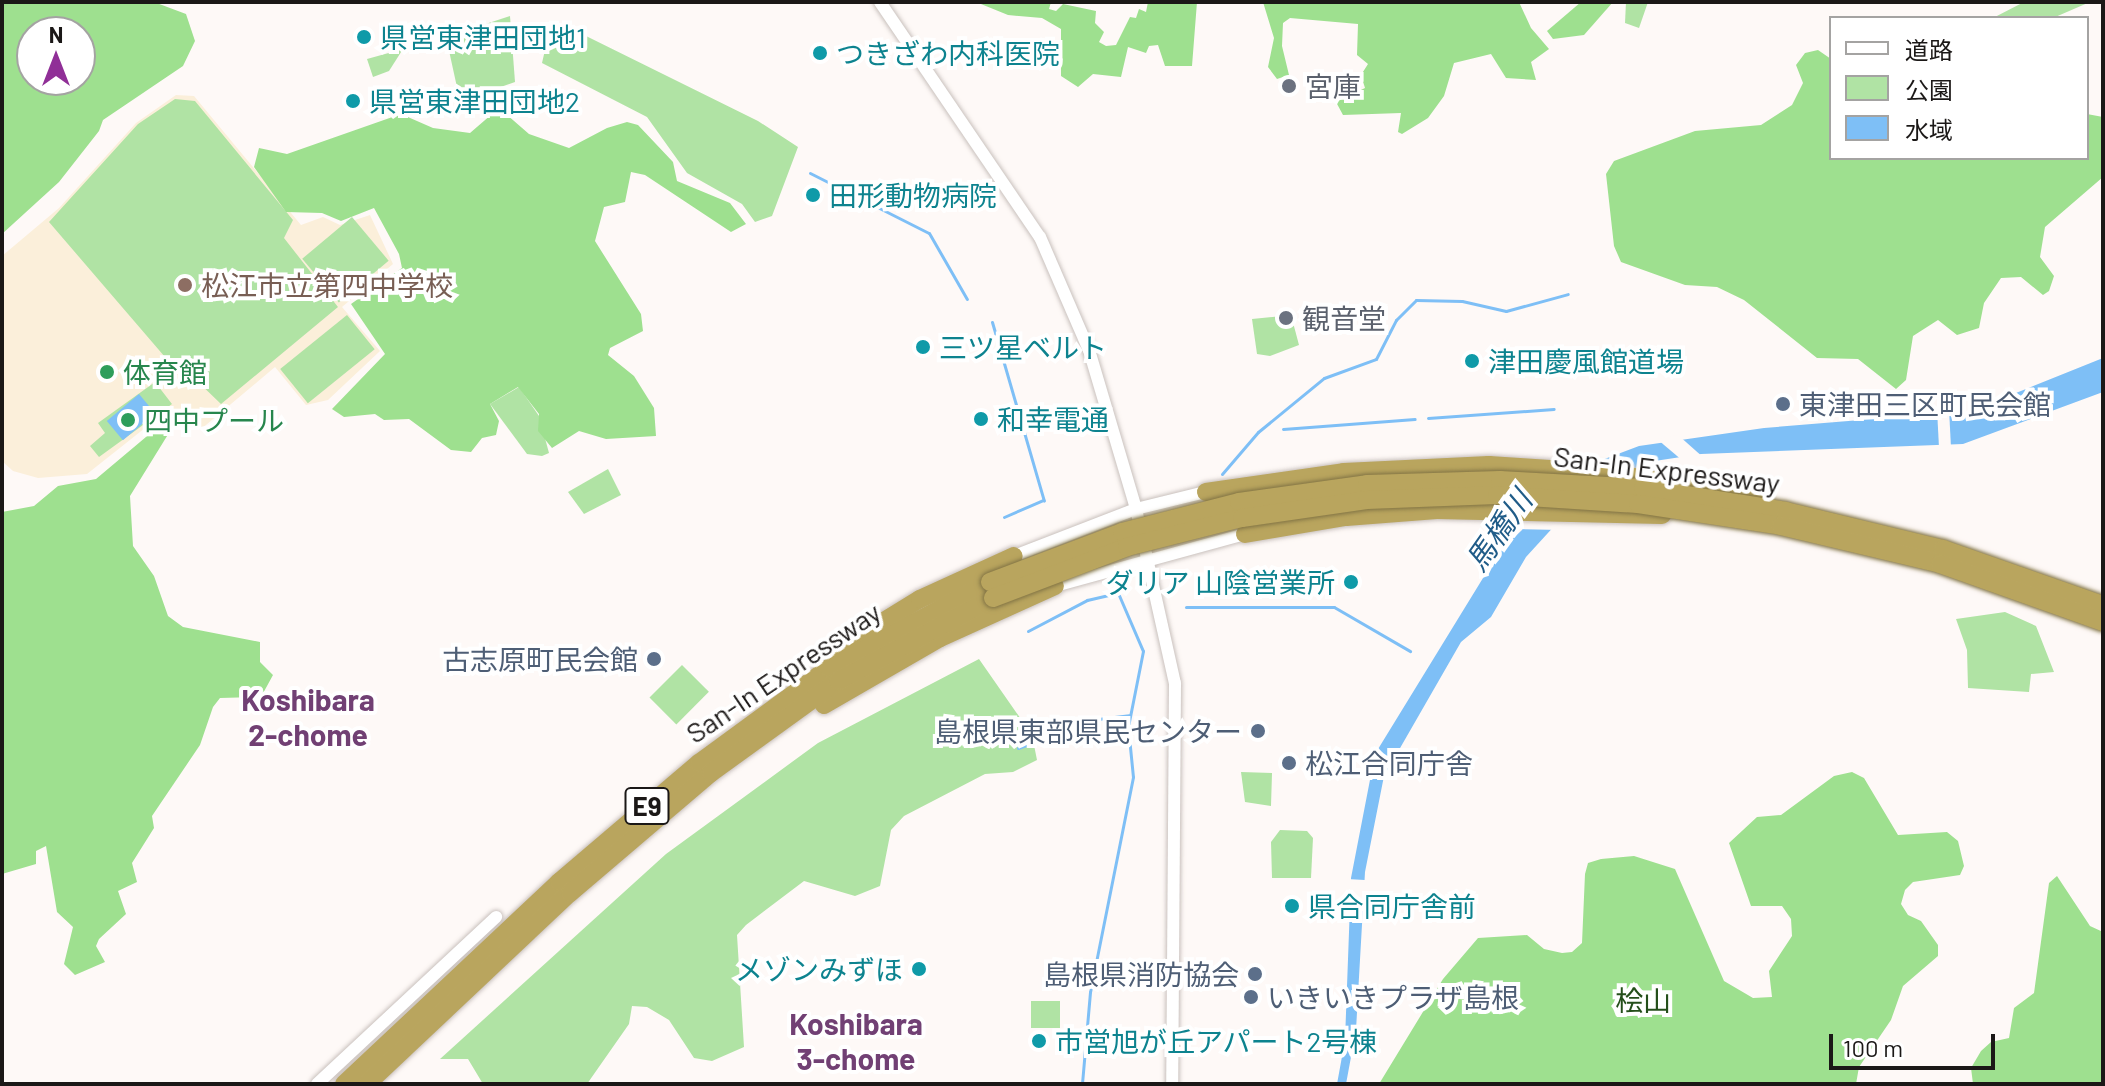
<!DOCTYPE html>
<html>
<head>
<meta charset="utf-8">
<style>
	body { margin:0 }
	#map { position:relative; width:2105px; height:1086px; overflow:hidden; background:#fef9f7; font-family:Barlow,"Noto Sans JP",sans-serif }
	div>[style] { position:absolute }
	.education>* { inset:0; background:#fbefda }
	.green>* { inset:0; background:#b0e3a4; transform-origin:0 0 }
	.forest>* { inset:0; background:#9ee08f }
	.water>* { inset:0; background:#7ebff6; transform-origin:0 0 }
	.pier>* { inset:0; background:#fef9f7; transform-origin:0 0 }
	.stream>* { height:3px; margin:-1.5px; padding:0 1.5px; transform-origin:1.5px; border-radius:1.5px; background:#7ebff6 }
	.roads { filter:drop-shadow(0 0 2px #c9c1bd) drop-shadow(0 0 2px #c9c1bd) }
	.tertiary>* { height:12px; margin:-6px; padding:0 6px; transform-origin:6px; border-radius:6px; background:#fff }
	.motorway>* { height:18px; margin:-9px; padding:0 9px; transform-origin:9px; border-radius:9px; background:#b9a55e }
	.bridges { filter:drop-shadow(0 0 2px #827445) drop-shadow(0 0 2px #827445) }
	.motorway-bridge>* { height:18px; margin:-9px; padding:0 9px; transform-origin:9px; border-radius:9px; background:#b9a55e }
	.dots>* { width:22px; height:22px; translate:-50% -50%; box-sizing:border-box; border:4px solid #fff; border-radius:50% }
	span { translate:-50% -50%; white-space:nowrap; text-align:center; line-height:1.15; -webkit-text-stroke:8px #fff; paint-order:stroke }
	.shield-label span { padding:2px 6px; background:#fff; border:2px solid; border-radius:6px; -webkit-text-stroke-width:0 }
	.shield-label { font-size:26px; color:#1b1817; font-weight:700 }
	.culture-label { font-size:28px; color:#0d838f }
	.left { translate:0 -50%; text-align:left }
	.right { translate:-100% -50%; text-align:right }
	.worship-label { font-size:28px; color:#5b616d }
	.education-label { font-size:28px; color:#785e54 }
	.leisure-label { font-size:28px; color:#27864d }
	.service-label { font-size:28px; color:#4e5e75 }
	.street-label { font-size:28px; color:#1b1817 }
	.park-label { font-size:28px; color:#244f1a }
	.water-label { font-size:30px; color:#205c88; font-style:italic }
	.neighbourhood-label { font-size:30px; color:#714074; font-weight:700 }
	.frame { position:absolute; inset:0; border:4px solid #1b1817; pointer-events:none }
	.legend { position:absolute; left:1829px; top:16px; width:260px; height:144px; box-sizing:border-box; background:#fff; border:2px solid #a4a3a2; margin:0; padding:10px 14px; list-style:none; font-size:24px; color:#1b1817 }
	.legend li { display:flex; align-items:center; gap:16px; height:40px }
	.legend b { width:40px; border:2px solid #a4a3a2 }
	.north { position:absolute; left:16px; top:16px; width:80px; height:80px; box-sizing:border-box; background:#fff; border:2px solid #a4a3a2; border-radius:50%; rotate:0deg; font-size:22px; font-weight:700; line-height:32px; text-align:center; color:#1b1817 }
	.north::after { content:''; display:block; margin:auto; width:28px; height:36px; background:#902f97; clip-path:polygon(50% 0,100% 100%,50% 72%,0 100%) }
	.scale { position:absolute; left:1829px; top:1034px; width:166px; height:36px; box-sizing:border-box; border:4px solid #1b1817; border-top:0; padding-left:10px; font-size:24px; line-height:28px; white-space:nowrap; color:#1b1817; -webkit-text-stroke:6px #fff; paint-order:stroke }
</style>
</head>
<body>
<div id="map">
	<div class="education">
		<div style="clip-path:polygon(176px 95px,194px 96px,301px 225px,323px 217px,340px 225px,370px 215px,393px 264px,342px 307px,380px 351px,328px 400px,306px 405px,275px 367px,200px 430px,169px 409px,87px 474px,38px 478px,13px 471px,2px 461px,2px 256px,59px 208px,136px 123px)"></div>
	</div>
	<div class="green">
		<div style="clip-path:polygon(1626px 2px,1648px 2px,1639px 28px,1625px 23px)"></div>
		<div style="clip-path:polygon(2024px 2px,2090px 2px,2053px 18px,1993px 18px)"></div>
		<div style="clip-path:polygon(510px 16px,515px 82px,460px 101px,446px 37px)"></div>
		<div style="clip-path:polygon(582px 34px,758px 121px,798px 147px,772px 216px,755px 222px,742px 204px,687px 173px,647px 117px,542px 63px,548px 37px)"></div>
		<div style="clip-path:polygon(403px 49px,389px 71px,373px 77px,367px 59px)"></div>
		<div style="clip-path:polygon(175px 99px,195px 101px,293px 220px,284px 238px,338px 307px,221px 404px,194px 378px,183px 378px,49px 222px,138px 124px)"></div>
		<div style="left:352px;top:217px;width:57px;height:65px;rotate:50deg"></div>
		<div style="left:347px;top:315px;width:44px;height:86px;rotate:51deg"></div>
		<div style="clip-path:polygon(1291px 315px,1299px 345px,1270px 356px,1257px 354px,1252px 319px)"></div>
		<div style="clip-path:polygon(155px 382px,172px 404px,99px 457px,90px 446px,105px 433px,98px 423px)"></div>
		<div style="clip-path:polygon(519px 387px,539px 416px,549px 453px,542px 456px,527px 454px,490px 404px)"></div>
		<div style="clip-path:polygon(608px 469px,621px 495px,584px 514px,568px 492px)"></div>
		<div style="clip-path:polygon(2005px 612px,2036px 626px,2054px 672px,2031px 674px,2029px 692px,1968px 688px,1967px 650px,1956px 619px)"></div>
		<div style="clip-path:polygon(979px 659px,1032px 735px,1037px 760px,1013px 772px,985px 774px,904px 816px,891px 830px,880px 886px,855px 896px,804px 881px,746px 925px,737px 935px,744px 1047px,712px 1061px,694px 1058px,669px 1020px,647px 1007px,632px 1006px,629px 1024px,587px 1084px,483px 1084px,468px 1059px,440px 1059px,666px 854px,818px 743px)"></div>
		<div style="left:682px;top:665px;width:38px;height:46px;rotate:45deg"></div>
		<div style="clip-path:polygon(1241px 772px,1272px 773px,1271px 806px,1245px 802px)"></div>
		<div style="clip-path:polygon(1280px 830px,1307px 831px,1313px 838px,1311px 878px,1272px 878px,1271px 842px)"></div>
		<div style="left:1031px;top:1001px;width:29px;height:27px"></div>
	</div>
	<div class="forest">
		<div style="clip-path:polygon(evenodd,2px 2px,154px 2px,186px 14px,195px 41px,183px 66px,103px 120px,99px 131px,59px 182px,2px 234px,2px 2px,80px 32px,80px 80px,32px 80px,32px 32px,80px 32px)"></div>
		<div style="clip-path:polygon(976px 2px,1051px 2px,1049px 9px,1056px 11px,1063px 4px,1096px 11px,1095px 23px,1104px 32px,1099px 42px,1106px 46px,1116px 45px,1130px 17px,1136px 18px,1139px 9px,1146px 12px,1148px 2px,1197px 2px,1192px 66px,1165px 66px,1158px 45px,1149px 46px,1146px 53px,1128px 47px,1121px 77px,1093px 74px,1078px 87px,1061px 76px,1061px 29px,1042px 18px,1008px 15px)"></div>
		<div style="clip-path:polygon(1263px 2px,1519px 2px,1531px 28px,1549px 49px,1531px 62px,1536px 80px,1506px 78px,1491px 54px,1454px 63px,1444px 96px,1428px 118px,1402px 134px,1398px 132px,1401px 113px,1343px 115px,1336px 102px,1365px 88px,1361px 75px,1368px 64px,1357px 55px,1358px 24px,1290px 18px,1283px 23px,1282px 46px,1289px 75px,1277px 79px,1268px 67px,1274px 38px)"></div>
		<div style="clip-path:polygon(1581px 2px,1613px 2px,1584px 35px,1553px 39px,1547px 31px)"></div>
		<div style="clip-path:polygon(1818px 50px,1831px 59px,1831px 158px,2087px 158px,2087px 114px,2103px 117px,2103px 177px,2045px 227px,2040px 257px,2054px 276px,2049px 291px,2043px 295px,2021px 277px,2001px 278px,1984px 303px,1979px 328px,1957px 335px,1938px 320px,1913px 336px,1906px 380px,1896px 389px,1858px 359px,1817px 358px,1744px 300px,1717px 287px,1685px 285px,1621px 262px,1614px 246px,1606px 174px,1614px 161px,1695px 131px,1761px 125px,1792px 105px,1803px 83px,1796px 65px,1805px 53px)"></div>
		<div style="clip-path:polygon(499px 108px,529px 134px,569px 148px,607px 128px,627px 122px,638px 125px,673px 162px,677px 181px,730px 203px,746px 224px,731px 232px,645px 175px,631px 172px,625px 202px,604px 207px,595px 241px,641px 314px,643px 331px,610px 348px,608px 355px,634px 376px,654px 408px,656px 436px,606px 439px,579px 431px,552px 448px,538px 431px,539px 414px,518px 387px,490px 404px,499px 421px,496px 435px,482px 438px,471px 452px,451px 450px,409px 419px,384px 420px,375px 414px,344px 417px,332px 409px,385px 354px,351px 304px,402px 268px,399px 254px,374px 208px,341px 221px,322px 213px,286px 212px,254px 167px,259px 148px,287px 154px,401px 114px,433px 128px,470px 133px)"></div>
		<div style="clip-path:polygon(165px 421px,172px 428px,130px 496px,133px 546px,154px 576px,168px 616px,183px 627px,260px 642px,260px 662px,273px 675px,261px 697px,220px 698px,213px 707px,200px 745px,152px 816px,154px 828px,132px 863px,137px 882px,118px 891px,126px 914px,99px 939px,96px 946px,105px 962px,75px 975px,64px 964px,73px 927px,57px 912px,46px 846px,36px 851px,36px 864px,2px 874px,2px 512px,34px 506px,58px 486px,96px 479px)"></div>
		<div style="clip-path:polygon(1852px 772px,1864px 778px,1898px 835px,1947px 832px,1958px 841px,1964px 866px,1960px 875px,1913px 882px,1905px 890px,1901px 904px,1908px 915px,1921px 921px,1938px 945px,1938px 956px,1903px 986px,1891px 1020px,1859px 1067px,1856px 1084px,1379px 1084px,1443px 979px,1478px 938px,1527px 935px,1544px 949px,1562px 953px,1572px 952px,1582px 943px,1585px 874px,1588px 863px,1601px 859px,1634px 856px,1675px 869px,1724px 981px,1753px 998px,1772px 997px,1769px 971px,1792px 936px,1791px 919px,1782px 906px,1751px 906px,1729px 843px,1757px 817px,1781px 815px,1834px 776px)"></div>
		<div style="clip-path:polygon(2057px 876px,2090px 926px,2103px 932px,2103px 1084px,1973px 1084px,1971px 1068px,1981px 1051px,1991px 1042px,2009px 1038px,2014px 1008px,2034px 993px,2049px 883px)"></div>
	</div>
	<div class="water">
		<div style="clip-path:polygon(2103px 358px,2103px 392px,1963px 444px,1701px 454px,1648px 462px,1579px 499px,1526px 557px,1491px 617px,1461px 642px,1384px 776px,1365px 872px,1356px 1030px,1346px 1084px,1337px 1084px,1345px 1040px,1351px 878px,1375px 754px,1499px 552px,1522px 530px,1547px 491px,1594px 463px,1639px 446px,1764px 428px,1971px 411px)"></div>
		<div style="left:139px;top:394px;width:25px;height:42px;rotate:50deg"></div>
	</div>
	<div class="pier">
		<div style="left:1949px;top:409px;width:40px;height:12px;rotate:87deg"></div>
		<div style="clip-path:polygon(1678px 435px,1704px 458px,1683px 461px,1657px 439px)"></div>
		<div style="clip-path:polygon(1528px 513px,1573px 514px,1561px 530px,1517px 529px)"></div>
		<div style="left:1347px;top:879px;width:22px;height:22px;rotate:3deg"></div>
	</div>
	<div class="stream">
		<div style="left:810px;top:173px;width:133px;rotate:26.8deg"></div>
		<div style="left:929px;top:233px;width:76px;rotate:60.1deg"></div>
		<div style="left:992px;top:322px;width:186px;rotate:73.8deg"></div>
		<div style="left:1428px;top:418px;width:126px;rotate:-4.1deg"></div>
		<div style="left:1283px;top:429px;width:132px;rotate:-4.3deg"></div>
		<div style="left:1222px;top:474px;width:55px;rotate:-49.4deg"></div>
		<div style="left:1258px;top:432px;width:85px;rotate:-39.3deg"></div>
		<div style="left:1324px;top:378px;width:55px;rotate:-20.1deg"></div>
		<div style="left:1376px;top:359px;width:44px;rotate:-62.9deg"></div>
		<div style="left:1396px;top:320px;width:28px;rotate:-45deg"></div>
		<div style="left:1416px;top:300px;width:46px;rotate:1.2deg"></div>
		<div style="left:1462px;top:301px;width:45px;rotate:12.8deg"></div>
		<div style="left:1506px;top:311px;width:64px;rotate:-15.3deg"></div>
		<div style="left:1004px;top:517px;width:43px;rotate:-23.6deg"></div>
		<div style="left:1186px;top:607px;width:148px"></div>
		<div style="left:1334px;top:607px;width:88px;rotate:30.1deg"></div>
		<div style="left:1028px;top:631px;width:67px;rotate:-27.7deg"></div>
		<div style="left:1087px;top:600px;width:32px;rotate:-13deg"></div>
		<div style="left:1118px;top:593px;width:63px;rotate:66.7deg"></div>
		<div style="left:1143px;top:651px;width:77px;rotate:101.2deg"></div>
		<div style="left:1128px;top:727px;width:50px;rotate:84.3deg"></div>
		<div style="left:1133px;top:777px;width:219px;rotate:101.3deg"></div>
		<div style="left:1090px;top:992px;width:92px;rotate:95deg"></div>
		<div style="left:1018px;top:748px;width:85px;rotate:-19.9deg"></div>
		<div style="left:1098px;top:719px;width:31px;rotate:-7deg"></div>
	</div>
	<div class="roads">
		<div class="tertiary">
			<div style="left:880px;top:2px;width:284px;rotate:55.8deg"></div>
			<div style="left:1040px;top:237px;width:123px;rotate:66.6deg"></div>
			<div style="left:1089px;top:350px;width:166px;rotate:73.5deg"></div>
			<div style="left:1136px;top:509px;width:178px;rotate:77.4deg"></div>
			<div style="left:1175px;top:683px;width:401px;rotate:90.4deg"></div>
			<div style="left:1014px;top:556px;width:131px;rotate:-21.1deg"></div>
			<div style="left:1136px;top:509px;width:72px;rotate:-13.7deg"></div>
			<div style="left:1055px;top:586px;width:197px;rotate:-15.3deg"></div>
			<div style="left:317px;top:1084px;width:245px;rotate:-43deg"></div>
		</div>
		<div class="motorway">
			<div style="left:1206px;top:492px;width:139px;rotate:-8.2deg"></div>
			<div style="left:1344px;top:472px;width:145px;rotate:-2.8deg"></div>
			<div style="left:1489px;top:465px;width:122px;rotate:3.8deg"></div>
			<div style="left:1611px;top:473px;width:154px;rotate:9.7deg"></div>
			<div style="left:1245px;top:534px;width:102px;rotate:-9.6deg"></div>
			<div style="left:1346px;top:517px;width:91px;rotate:-4.4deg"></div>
			<div style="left:1437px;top:510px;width:225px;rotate:1.3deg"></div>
			<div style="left:837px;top:650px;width:97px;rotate:-31.6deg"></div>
			<div style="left:920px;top:599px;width:103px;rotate:-24.6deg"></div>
			<div style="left:824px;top:705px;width:134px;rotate:-30deg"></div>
			<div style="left:940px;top:638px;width:126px;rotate:-24.3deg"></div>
			<div style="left:344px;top:1084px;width:295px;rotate:-43.2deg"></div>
			<div style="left:559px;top:882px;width:184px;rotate:-40.4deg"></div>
			<div style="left:699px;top:763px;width:161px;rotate:-36.2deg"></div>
			<div style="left:829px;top:668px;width:183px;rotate:-28.1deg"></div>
			<div style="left:367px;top:1084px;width:279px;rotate:-43.3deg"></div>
			<div style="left:570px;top:893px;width:185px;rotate:-40.4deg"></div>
			<div style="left:711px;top:773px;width:157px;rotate:-35.9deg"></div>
			<div style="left:838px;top:681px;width:176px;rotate:-28.2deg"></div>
		</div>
	</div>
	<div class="bridges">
		<div class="motorway-bridge">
			<div style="left:990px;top:582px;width:141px;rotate:-20.7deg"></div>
			<div style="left:1122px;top:532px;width:121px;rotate:-14.4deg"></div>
			<div style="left:1239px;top:502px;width:129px;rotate:-8deg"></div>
			<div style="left:1367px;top:484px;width:133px;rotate:-1.7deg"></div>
			<div style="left:1500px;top:480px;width:143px;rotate:3.2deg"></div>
			<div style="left:1643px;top:488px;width:145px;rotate:9.1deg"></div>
			<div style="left:1786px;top:511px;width:162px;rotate:13.6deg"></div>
			<div style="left:1943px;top:549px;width:170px;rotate:19.3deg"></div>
			<div style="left:993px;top:598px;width:143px;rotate:-20.8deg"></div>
			<div style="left:1127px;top:547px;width:119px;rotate:-14.2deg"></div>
			<div style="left:1242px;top:518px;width:126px;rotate:-8.2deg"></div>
			<div style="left:1367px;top:500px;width:130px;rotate:-2.2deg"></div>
			<div style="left:1497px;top:495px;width:141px;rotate:3.7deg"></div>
			<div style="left:1638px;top:504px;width:145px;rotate:8.7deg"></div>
			<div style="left:1781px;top:526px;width:163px;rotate:13.4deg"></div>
			<div style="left:1940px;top:564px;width:173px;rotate:19.6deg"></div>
		</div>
	</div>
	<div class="dots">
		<div style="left:364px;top:37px;background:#0f9aa8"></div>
		<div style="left:820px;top:53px;background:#0f9aa8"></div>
		<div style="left:1289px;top:86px;background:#6b7280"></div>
		<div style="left:353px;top:101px;background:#0f9aa8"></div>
		<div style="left:813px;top:195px;background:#0f9aa8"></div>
		<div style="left:185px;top:285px;background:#8d6e63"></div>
		<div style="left:1286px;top:318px;background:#6b7280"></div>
		<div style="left:923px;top:347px;background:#0f9aa8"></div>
		<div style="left:1472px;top:361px;background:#0f9aa8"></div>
		<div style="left:107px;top:372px;background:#2e9e5b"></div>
		<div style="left:1783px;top:404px;background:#5c6f8a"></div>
		<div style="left:981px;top:419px;background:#0f9aa8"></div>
		<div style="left:128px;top:420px;background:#2e9e5b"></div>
		<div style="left:1351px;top:582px;background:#0f9aa8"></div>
		<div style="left:654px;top:659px;background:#5c6f8a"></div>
		<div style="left:1258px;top:731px;background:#5c6f8a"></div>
		<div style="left:1289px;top:763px;background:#5c6f8a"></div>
		<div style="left:1292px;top:906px;background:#0f9aa8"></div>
		<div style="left:919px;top:969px;background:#0f9aa8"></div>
		<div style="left:1255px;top:974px;background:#5c6f8a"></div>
		<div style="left:1251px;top:997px;background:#5c6f8a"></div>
		<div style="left:1039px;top:1041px;background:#0f9aa8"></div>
	</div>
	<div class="shield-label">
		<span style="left:647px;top:806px">E9</span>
	</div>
	<div class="culture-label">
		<span class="left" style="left:380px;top:37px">県営東津田団地1</span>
		<span class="left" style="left:836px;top:53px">つきざわ内科医院</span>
		<span class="left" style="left:369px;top:101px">県営東津田団地2</span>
		<span class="left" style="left:829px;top:195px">田形動物病院</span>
		<span class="left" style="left:939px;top:347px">三ツ星ベルト</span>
		<span class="left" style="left:1488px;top:361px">津田慶風館道場</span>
		<span class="left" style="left:997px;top:419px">和幸電通</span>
		<span class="right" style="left:1335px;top:582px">ダリア 山陰営業所</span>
		<span class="left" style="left:1308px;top:906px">県合同庁舎前</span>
		<span class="right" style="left:903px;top:969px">メゾンみずほ</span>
		<span class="left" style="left:1055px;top:1041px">市営旭が丘アパート2号棟</span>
	</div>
	<div class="worship-label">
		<span class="left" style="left:1305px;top:86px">宮庫</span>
		<span class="left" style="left:1302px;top:318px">観音堂</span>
	</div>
	<div class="education-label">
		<span class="left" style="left:201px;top:285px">松江市立第四中学校</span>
	</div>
	<div class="leisure-label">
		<span class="left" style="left:123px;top:372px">体育館</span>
		<span class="left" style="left:144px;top:420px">四中プール</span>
	</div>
	<div class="service-label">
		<span class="left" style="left:1799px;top:404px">東津田三区町民会館</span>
		<span class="right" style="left:638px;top:659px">古志原町民会館</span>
		<span class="right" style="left:1242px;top:731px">島根県東部県民センター</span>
		<span class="left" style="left:1305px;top:763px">松江合同庁舎</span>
		<span class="right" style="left:1239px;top:974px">島根県消防協会</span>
		<span class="left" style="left:1267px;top:997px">いきいきプラザ島根</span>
	</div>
	<div class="street-label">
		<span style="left:1667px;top:469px;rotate:7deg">San-In Expressway</span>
		<span style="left:783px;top:672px;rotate:-34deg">San-In Expressway</span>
	</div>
	<div class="park-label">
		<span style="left:1643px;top:1000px">桧山</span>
	</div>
	<div class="water-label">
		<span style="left:1498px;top:530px;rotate:-55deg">馬橋川</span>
	</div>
	<div class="neighbourhood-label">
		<span style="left:308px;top:716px">Koshibara<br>2-chome</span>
		<span style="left:856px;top:1040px">Koshibara<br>3-chome</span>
	</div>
	<div class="frame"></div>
	<ul class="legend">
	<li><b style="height:10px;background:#fff"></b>道路</li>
	<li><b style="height:22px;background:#b0e3a4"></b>公園</li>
	<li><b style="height:22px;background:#7ebff6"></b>水域</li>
	</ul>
	<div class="north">N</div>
	<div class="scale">100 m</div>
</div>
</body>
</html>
